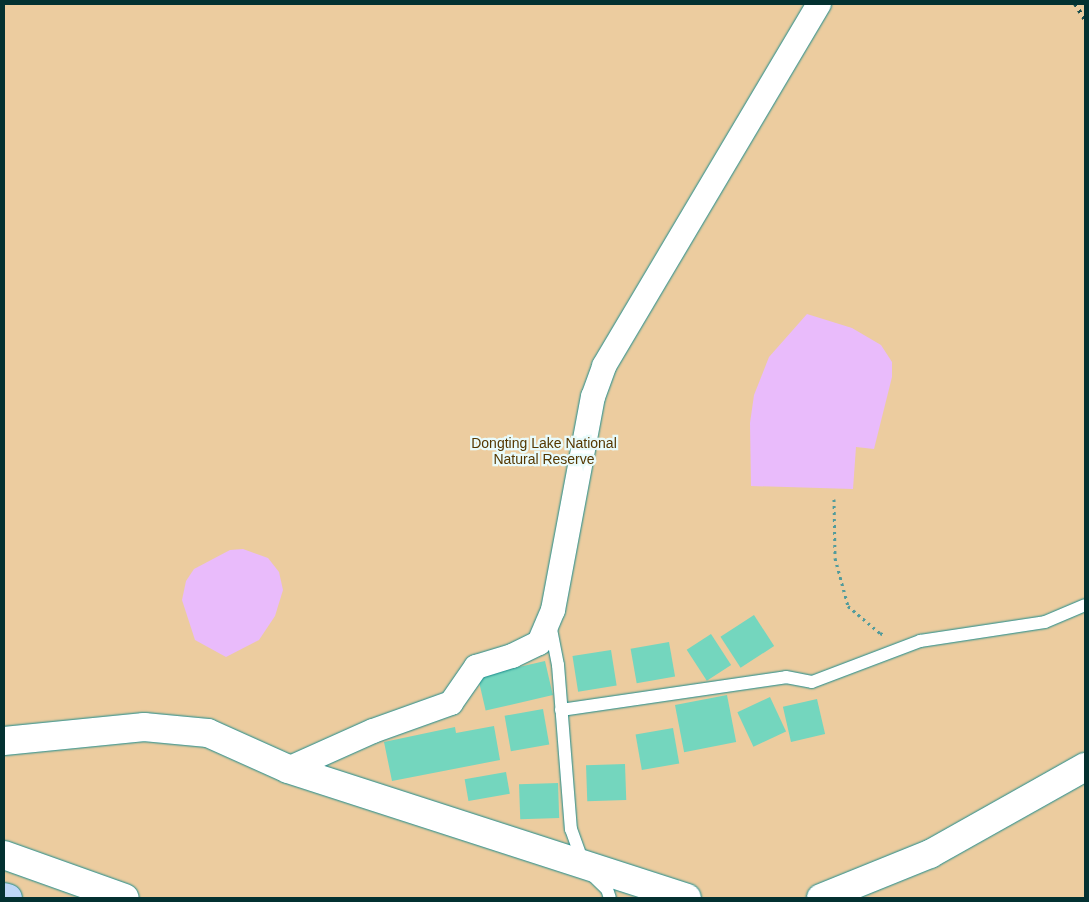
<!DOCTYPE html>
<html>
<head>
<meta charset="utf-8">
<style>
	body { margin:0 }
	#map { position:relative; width:1089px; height:902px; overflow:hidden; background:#9bfefe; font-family:Arial,sans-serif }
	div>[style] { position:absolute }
	.green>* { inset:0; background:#eccc9f; transform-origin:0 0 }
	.water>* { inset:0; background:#e9bbfb }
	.building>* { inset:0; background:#74d6be; transform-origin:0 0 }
	.path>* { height:3px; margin-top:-1.5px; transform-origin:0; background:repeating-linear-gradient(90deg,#529b9b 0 2.5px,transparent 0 6.5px) }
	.roads { filter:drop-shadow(0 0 1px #188a8b) drop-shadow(0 0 1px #188a8b) }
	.lane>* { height:12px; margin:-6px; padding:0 6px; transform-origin:6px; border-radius:6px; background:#fff }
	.street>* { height:24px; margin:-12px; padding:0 12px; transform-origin:12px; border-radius:12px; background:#fff }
	.secondary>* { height:28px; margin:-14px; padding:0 14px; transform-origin:14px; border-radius:14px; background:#fff }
	.primary>* { height:28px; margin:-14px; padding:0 14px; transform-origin:14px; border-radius:14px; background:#bed7f8 }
	.rail>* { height:4px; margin-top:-2px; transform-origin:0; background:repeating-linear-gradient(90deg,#194e4e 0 2.5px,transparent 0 7.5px) }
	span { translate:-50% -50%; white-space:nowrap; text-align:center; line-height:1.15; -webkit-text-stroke:4.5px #e9fbfb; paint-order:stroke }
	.park-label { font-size:14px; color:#553700 }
	.frame { position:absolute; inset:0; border:5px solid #033131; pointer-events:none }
</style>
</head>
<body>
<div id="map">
	<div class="green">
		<div style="left:4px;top:4px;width:1081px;height:894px"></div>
	</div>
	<div class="water">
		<div style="clip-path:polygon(807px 314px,852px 328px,881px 345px,892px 362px,892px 377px,874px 449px,856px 447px,853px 489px,751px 486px,750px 423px,754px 395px,769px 357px)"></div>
		<div style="clip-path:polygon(243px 549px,268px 558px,279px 572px,283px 590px,275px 616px,259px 640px,226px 657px,195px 640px,182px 600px,186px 581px,194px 569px,230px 550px)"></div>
	</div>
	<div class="building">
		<div style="left:754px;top:615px;width:37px;height:40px;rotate:57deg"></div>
		<div style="left:711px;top:634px;width:37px;height:29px;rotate:57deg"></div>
		<div style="left:669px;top:642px;width:35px;height:39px;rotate:80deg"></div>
		<div style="left:611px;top:650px;width:36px;height:39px;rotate:81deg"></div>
		<div style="left:545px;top:661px;width:35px;height:69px;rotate:77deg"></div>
		<div style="left:727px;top:695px;width:48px;height:53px;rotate:79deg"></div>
		<div style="left:770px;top:697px;width:38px;height:36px;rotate:65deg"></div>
		<div style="left:817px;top:699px;width:36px;height:35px;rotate:77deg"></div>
		<div style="left:543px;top:709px;width:36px;height:39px;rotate:80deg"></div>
		<div style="clip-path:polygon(494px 726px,500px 760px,392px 781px,384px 742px,455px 727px,456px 733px)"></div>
		<div style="left:673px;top:728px;width:36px;height:38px;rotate:80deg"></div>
		<div style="left:625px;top:764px;width:36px;height:39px;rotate:88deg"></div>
		<div style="left:506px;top:772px;width:22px;height:42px;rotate:80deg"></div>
		<div style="left:558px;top:783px;width:35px;height:39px;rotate:88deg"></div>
	</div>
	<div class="path">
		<div style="left:834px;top:499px;width:59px;rotate:89deg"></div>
		<div style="left:835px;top:558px;width:50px;rotate:74.8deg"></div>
		<div style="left:848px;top:606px;width:42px;rotate:40.2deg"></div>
		<div style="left:880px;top:633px;width:5px;rotate:22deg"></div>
	</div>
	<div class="roads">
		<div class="lane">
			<div style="left:550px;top:624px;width:42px;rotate:79deg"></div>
			<div style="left:558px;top:665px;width:165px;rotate:85.5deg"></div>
			<div style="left:571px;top:829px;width:41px;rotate:70.3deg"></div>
			<div style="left:585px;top:868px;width:30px;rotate:44deg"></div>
			<div style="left:607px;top:889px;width:9px;rotate:72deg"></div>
			<div style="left:561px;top:710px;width:227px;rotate:-8.3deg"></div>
			<div style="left:786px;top:677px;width:26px;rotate:11deg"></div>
			<div style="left:812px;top:682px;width:116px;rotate:-20.8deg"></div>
			<div style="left:920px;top:641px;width:126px;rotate:-8.6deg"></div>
			<div style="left:1045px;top:622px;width:43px;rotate:-23deg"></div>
		</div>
		<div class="street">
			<div style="left:288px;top:769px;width:93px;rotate:-24.1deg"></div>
			<div style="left:373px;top:731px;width:83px;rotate:-19.7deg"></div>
			<div style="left:451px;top:703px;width:44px;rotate:-55.2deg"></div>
			<div style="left:476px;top:667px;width:38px;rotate:-17deg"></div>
			<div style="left:512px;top:656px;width:30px;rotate:-26deg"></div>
			<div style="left:539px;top:643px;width:36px;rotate:-67deg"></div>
			<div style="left:553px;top:610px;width:217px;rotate:-79.4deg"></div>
			<div style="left:593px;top:397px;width:33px;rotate:-70deg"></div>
			<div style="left:604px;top:366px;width:421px;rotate:-59.3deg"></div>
		</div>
		<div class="secondary">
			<div style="left:4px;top:741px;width:141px;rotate:-5.7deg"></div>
			<div style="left:144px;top:727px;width:64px;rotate:5.4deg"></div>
			<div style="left:208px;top:733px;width:88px;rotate:24.2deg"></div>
			<div style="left:288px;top:769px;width:419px;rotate:17.9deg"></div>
			<div style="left:4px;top:855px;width:128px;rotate:19.6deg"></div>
			<div style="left:821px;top:898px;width:118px;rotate:-22deg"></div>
			<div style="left:930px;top:854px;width:178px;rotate:-29.3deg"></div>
		</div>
		<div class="primary">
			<div style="left:4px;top:897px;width:4px;rotate:14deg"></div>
		</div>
	</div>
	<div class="rail">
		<div style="left:1075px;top:4px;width:19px;rotate:58deg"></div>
	</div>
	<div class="park-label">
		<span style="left:544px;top:451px">Dongting Lake National<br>Natural Reserve</span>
	</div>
	<div class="frame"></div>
</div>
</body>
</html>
